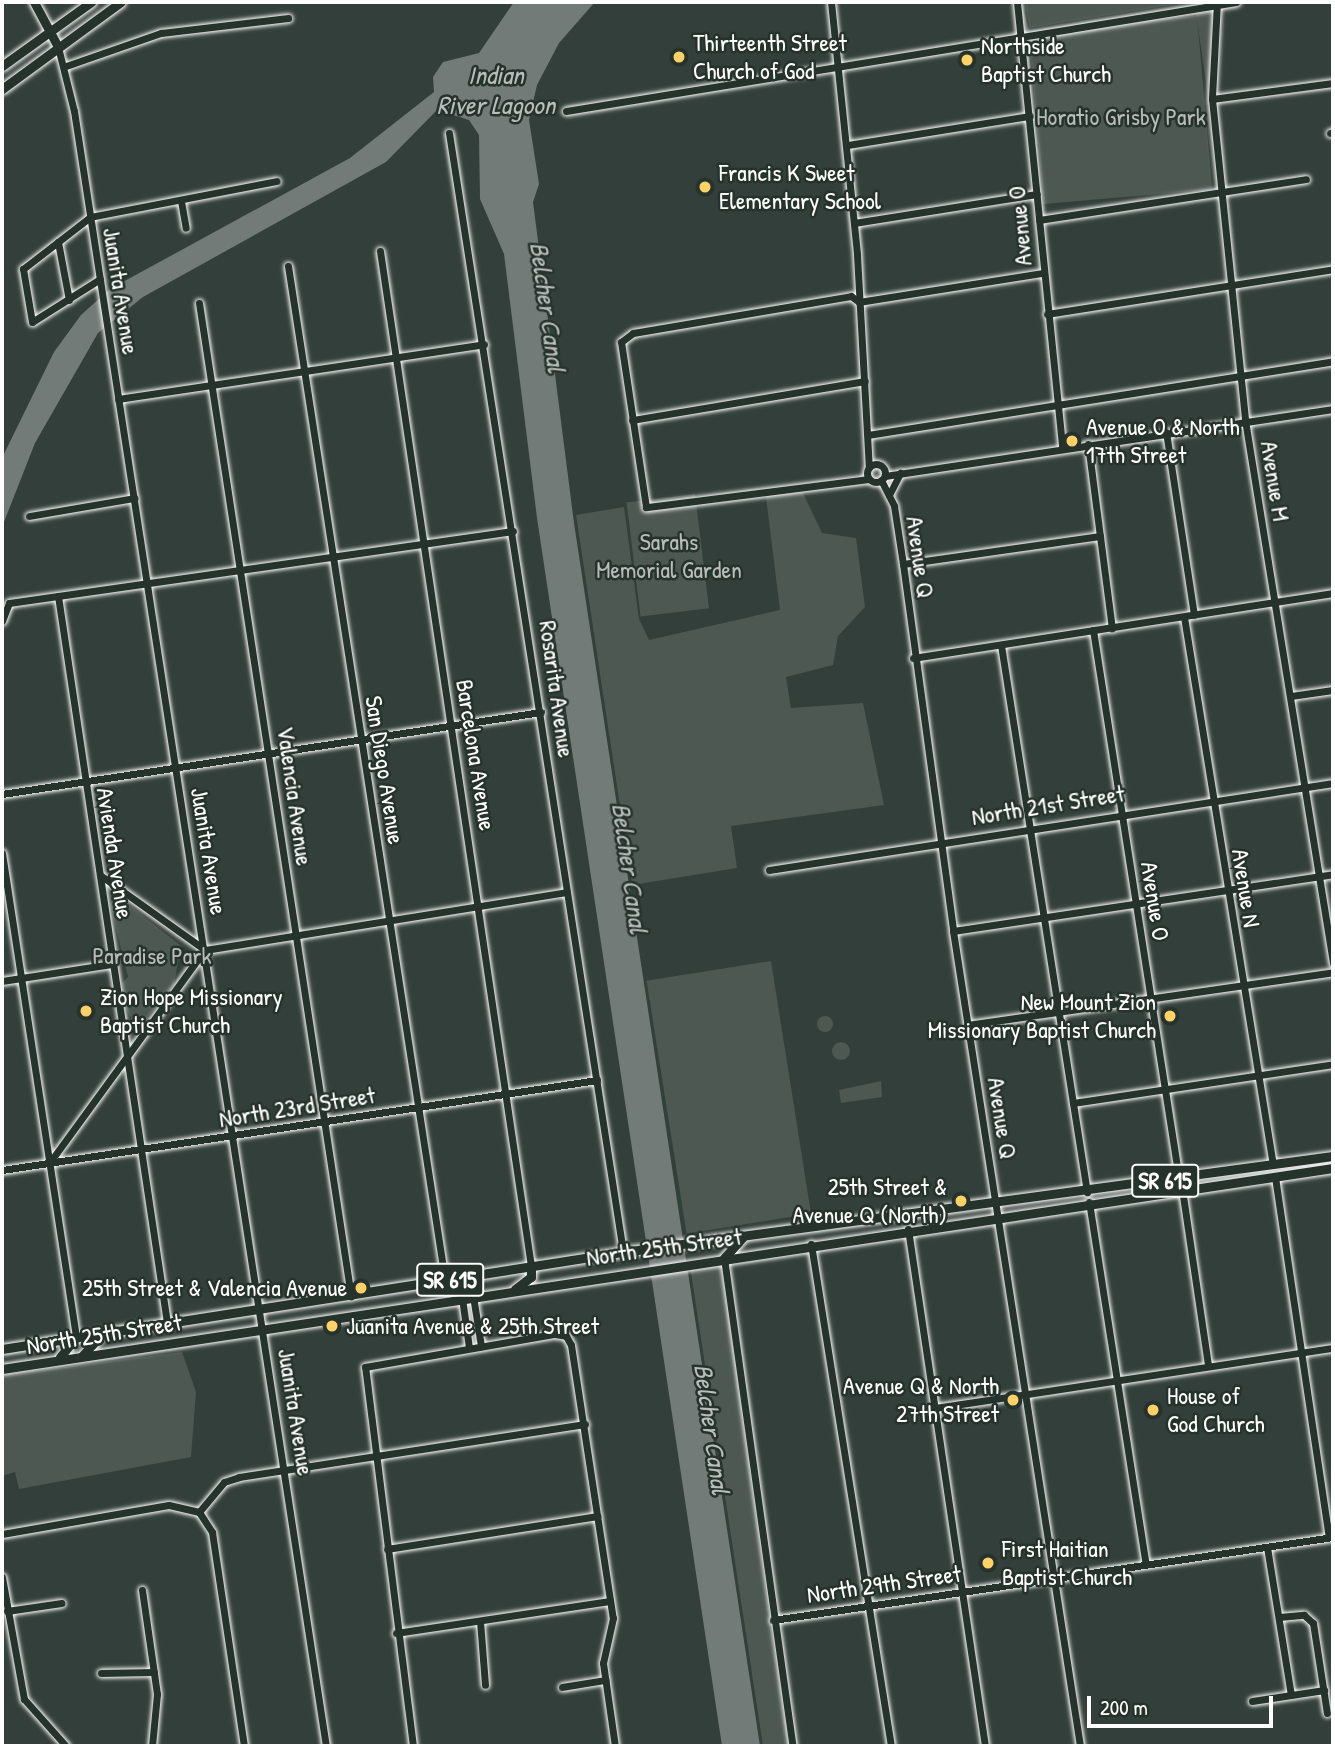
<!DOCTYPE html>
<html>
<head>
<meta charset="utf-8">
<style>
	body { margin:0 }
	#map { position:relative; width:1335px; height:1748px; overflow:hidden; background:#333f3a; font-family:"Patrick Hand",sans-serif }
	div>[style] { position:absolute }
	.green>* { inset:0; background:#4d5853; transform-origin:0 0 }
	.round { border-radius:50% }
	.water>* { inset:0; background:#737b78 }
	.roads { filter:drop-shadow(0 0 2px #fff) drop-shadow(0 0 2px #fff) }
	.minor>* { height:7px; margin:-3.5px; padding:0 3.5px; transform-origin:3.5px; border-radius:3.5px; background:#26332d }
	.minor>.ring { margin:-3.5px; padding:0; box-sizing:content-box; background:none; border:7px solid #26332d; border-radius:50% }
	.major>* { height:9px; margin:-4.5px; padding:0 4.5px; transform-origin:4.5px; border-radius:4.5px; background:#26332d }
	.dots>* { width:19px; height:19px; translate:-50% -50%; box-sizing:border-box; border:4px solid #26332d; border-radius:50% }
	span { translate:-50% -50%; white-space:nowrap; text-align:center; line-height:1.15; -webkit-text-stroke:5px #26332d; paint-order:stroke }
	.shield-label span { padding:2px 5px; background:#26332d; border:2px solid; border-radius:5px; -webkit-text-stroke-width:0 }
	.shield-label { font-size:23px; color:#fff; font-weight:700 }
	.poi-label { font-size:24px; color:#fff }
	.left { translate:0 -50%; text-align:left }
	.right { translate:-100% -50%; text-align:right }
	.park-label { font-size:24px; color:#b8bcba }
	.street-label { font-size:24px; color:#fff }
	.water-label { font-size:26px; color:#b9bdbc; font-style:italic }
	.frame { position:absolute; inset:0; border:4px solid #fff; pointer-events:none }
	.scale { position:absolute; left:1087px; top:1696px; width:186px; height:32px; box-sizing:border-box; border:4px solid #fff; border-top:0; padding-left:9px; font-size:21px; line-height:24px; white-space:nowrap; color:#fff; -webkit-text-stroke:5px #26332d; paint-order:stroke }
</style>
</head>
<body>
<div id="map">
	<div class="green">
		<div style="clip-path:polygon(1020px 2px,1030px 31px,1213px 3px,1025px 34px)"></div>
		<div style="clip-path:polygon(1025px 2px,1189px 2px,1029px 28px)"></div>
		<div style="clip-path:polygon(1213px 9px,1208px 97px,1196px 13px,1029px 42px,1030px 80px,1026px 40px)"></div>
		<div style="left:1197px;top:16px;width:174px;height:169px;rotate:85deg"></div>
		<div style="clip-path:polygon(787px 489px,803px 493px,822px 533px,856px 538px,865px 607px,838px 636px,833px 665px,786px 677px,791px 708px,863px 703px,884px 805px,731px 826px,737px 868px,632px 885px,576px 515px,624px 507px,639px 619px,649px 640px,780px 610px,766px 497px)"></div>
		<div style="left:695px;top:494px;width:115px;height:69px;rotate:83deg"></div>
		<div style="clip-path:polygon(118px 896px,181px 946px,174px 984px,137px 1031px,125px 1006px,122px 983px,128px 977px,110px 903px)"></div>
		<div style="left:771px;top:961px;width:256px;height:126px;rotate:81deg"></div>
		<div class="round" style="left:817px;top:1016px;width:16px;height:16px"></div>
		<div class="round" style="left:832px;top:1042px;width:18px;height:18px"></div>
		<div style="clip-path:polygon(881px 1081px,882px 1097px,841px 1103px,839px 1090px)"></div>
		<div style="clip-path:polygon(721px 1262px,770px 1623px,789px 1746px,763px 1746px,690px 1266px)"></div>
		<div style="clip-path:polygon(182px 1352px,196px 1392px,191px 1457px,19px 1489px,15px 1472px,2px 1476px,2px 1375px)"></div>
	</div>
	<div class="water">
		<div style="clip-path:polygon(514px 2px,595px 2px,559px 43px,537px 85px,529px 120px,539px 184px,533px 202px,574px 523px,760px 1746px,722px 1746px,537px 518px,504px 254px,480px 199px,479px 135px,469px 120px,437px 110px,386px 162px,143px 297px,98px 333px,35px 443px,2px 527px,2px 458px,54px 352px,81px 315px,110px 289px,350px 158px,434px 92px,433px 77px,443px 62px,479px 53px)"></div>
	</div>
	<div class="roads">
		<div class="minor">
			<div style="left:831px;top:2px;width:254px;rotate:84.1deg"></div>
			<div style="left:857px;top:255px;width:213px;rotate:86.8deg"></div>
			<div style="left:1017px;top:2px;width:447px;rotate:84.2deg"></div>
			<div style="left:1217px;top:2px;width:97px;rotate:93deg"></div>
			<div style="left:1212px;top:99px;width:323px;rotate:84.1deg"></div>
			<div style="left:1245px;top:420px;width:550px;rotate:80.79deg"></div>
			<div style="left:58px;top:47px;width:66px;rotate:76deg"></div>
			<div style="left:74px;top:111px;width:1654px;rotate:81.24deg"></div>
			<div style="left:66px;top:66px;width:101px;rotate:-19.2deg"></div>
			<div style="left:161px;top:33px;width:128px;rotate:-6.7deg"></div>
			<div style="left:1212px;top:99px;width:122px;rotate:-7.5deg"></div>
			<div style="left:566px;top:111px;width:679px;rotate:-9.24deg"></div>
			<div style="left:449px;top:133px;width:1132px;rotate:81.16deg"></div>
			<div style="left:1330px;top:133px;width:3px;rotate:-18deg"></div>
			<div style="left:848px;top:145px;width:184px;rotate:-9.1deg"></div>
			<div style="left:181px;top:201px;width:27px;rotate:80deg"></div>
			<div style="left:1039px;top:220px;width:270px;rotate:-8.7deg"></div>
			<div style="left:854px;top:223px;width:185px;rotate:-9deg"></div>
			<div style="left:58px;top:242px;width:59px;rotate:79.3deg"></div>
			<div style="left:380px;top:251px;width:1026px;rotate:81.54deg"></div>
			<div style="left:288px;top:266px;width:1026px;rotate:81.2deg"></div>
			<div style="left:100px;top:279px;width:80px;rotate:147.7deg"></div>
			<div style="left:32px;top:322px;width:54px;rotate:-99.6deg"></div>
			<div style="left:23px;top:269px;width:85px;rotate:-37.8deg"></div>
			<div style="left:90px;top:217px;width:190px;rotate:-10.9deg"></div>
			<div style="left:199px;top:303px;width:1005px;rotate:81.3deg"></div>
			<div style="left:1047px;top:314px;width:290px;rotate:-8.9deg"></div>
			<div style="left:118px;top:399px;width:370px;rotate:-8.5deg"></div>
			<div style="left:632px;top:420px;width:236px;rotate:-9.5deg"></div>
			<div style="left:1166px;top:432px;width:185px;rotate:81.3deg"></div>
			<div style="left:868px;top:435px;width:471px;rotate:-9deg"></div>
			<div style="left:1088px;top:444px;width:186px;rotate:82.6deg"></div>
			<div class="ring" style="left:867px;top:464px;width:11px;height:11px"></div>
			<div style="left:885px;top:476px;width:453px;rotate:-8.5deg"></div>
			<div style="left:869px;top:479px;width:225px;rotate:172.8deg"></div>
			<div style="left:646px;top:507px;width:167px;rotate:-98.6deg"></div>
			<div style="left:621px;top:342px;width:15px;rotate:-37deg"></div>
			<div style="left:633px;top:333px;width:221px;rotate:-9.6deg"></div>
			<div style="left:851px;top:296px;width:10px;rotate:37deg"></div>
			<div style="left:859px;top:302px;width:186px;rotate:-9deg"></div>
			<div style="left:881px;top:480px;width:29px;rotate:63deg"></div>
			<div style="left:894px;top:506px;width:59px;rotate:81.2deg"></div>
			<div style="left:903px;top:564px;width:370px;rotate:82.2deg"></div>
			<div style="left:953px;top:931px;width:825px;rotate:81.14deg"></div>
			<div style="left:889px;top:495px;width:25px;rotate:-63deg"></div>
			<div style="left:29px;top:516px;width:107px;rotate:-9.7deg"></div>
			<div style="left:903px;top:564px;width:199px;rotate:-8.1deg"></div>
			<div style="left:58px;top:596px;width:735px;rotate:81.47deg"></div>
			<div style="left:1184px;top:617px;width:555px;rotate:80.78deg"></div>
			<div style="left:2px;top:621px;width:19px;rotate:-69deg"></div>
			<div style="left:9px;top:603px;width:509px;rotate:-8.13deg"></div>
			<div style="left:1093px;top:630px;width:556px;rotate:81.1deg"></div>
			<div style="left:1001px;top:645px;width:554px;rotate:81.07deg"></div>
			<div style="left:913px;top:658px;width:425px;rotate:-8.8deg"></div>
			<div style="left:1291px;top:696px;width:42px;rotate:-8.1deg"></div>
			<div style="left:2px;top:794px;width:545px;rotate:-8.65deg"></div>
			<div style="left:2px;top:853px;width:490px;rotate:81.3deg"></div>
			<div style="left:769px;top:870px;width:571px;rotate:-8.77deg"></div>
			<div style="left:100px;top:875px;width:129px;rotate:35.5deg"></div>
			<div style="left:953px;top:931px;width:384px;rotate:-8.5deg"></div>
			<div style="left:205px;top:950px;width:366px;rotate:-9.1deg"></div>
			<div style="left:2px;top:981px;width:111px;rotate:-8.8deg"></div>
			<div style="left:967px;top:1025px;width:370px;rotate:-8.2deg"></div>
			<div style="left:1073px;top:1103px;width:263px;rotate:-8.5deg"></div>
			<div style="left:50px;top:1162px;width:261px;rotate:-53.9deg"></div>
			<div style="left:2px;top:1170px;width:602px;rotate:-8.6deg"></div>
			<div style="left:1275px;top:1177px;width:364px;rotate:81.5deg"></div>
			<div style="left:1182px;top:1189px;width:179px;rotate:81.6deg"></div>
			<div style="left:1089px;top:1202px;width:367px;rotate:81.1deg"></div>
			<div style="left:908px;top:1229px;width:523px;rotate:81.53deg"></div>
			<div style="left:811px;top:1244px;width:508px;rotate:80.95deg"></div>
			<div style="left:724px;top:1258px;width:493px;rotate:82deg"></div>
			<div style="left:473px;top:1296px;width:51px;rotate:80.9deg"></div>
			<div style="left:462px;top:1298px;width:50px;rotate:82deg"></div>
			<div style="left:935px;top:1408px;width:402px;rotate:-8.6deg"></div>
			<div style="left:199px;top:1512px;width:39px;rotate:-50deg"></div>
			<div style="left:224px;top:1482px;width:16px;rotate:-18deg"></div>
			<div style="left:239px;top:1477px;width:350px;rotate:-8.7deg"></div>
			<div style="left:199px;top:1512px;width:24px;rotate:57deg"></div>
			<div style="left:212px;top:1532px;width:216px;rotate:81.5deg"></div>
			<div style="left:2px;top:1534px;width:169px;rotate:-9.9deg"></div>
			<div style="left:169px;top:1505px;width:31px;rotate:13deg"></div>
			<div style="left:1267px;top:1547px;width:150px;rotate:80.8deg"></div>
			<div style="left:387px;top:1549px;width:213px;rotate:-8.9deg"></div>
			<div style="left:2px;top:1577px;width:124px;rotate:79.8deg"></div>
			<div style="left:24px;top:1699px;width:63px;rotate:48.2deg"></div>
			<div style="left:142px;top:1590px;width:105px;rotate:81.8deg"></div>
			<div style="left:157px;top:1694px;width:52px;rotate:95.5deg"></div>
			<div style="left:7px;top:1611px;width:55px;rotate:-8.4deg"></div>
			<div style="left:1279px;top:1617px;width:25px;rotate:-5deg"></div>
			<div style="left:1304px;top:1615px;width:12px;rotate:42deg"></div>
			<div style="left:1313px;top:1623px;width:91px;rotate:81.2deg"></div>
			<div style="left:773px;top:1620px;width:566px;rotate:-8.43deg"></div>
			<div style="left:480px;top:1621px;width:64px;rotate:85.5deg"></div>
			<div style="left:396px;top:1633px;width:216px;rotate:-8.5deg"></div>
			<div style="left:101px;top:1673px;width:53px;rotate:-1.1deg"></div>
			<div style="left:562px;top:1687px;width:44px;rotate:-9.2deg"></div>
			<div style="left:1252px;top:1701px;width:73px;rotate:-8.7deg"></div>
			<div style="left:413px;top:1746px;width:382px;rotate:-97.2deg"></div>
			<div style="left:365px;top:1367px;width:193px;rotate:-9.9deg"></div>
			<div style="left:555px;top:1334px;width:11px;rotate:10deg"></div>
			<div style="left:566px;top:1336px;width:10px;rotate:61deg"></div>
			<div style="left:571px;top:1345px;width:276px;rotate:81.3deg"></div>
			<div style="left:613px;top:1618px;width:46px;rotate:102.5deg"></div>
			<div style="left:603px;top:1663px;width:84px;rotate:81.8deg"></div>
		</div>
		<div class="major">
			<div style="left:34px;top:2px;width:51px;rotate:61.9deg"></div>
			<div style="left:2px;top:66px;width:110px;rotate:-35.7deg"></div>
			<div style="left:2px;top:89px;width:147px;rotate:-36.2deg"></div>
			<div style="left:724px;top:1258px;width:28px;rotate:-48deg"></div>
			<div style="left:515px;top:1289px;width:20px;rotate:-37deg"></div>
			<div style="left:531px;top:1277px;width:11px;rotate:-90deg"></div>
			<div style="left:2px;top:1349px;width:629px;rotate:-8.88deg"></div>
			<div style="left:623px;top:1252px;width:716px;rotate:-7.7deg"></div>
			<div style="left:82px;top:1356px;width:27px;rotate:-48deg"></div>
			<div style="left:60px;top:1357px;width:26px;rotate:-51deg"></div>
			<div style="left:2px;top:1369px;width:1346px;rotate:-8.59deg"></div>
		</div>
	</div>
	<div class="dots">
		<div style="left:679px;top:57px;background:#ffd166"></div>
		<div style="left:967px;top:60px;background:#ffd166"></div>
		<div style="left:705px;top:187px;background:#ffd166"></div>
		<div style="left:1072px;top:441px;background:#ffd166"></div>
		<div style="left:86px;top:1011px;background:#ffd166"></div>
		<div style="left:1170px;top:1016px;background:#ffd166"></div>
		<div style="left:961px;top:1201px;background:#ffd166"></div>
		<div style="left:361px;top:1288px;background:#ffd166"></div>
		<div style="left:332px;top:1326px;background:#ffd166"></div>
		<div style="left:1013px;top:1400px;background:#ffd166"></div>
		<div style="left:1153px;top:1410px;background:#ffd166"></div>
		<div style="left:988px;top:1563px;background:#ffd166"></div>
	</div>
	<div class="shield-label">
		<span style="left:1165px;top:1181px">SR 615</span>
		<span style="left:450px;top:1280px">SR 615</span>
	</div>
	<div class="poi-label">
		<span class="left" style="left:693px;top:57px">Thirteenth Street<br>Church of God</span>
		<span class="left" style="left:981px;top:60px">Northside<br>Baptist Church</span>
		<span class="left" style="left:719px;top:187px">Francis K Sweet<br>Elementary School</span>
		<span class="left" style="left:1086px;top:441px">Avenue O &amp; North<br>17th Street</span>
		<span class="left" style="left:100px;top:1011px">Zion Hope Missionary<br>Baptist Church</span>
		<span class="right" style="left:1156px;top:1016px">New Mount Zion<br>Missionary Baptist Church</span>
		<span class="right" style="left:947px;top:1201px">25th Street &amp;<br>Avenue Q (North)</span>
		<span class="right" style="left:347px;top:1288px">25th Street &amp; Valencia Avenue</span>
		<span class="left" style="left:346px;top:1326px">Juanita Avenue &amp; 25th Street</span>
		<span class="right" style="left:999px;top:1400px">Avenue Q &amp; North<br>27th Street</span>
		<span class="left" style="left:1167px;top:1410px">House of<br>God Church</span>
		<span class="left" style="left:1002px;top:1563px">First Haitian<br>Baptist Church</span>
	</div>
	<div class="park-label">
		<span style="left:1121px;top:117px">Horatio Grisby Park</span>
		<span style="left:669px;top:556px">Sarahs<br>Memorial Garden</span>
		<span style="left:152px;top:956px">Paradise Park</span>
	</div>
	<div class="street-label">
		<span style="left:1020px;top:226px;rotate:-95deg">Avenue O</span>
		<span style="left:121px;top:291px;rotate:81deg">Juanita Avenue</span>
		<span style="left:1275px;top:481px;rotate:81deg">Avenue M</span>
		<span style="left:920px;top:557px;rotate:82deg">Avenue Q</span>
		<span style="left:557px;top:689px;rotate:82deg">Rosarita Avenue</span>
		<span style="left:476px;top:755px;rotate:81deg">Barcelona Avenue</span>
		<span style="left:385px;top:770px;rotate:81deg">San Diego Avenue</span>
		<span style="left:295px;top:796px;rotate:82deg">Valencia Avenue</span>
		<span style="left:1048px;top:805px;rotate:-9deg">North 21st Street</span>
		<span style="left:209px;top:851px;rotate:81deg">Juanita Avenue</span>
		<span style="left:115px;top:853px;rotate:81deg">Avienda Avenue</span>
		<span style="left:1246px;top:888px;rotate:81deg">Avenue N</span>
		<span style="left:1155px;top:901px;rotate:81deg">Avenue O</span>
		<span style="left:297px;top:1107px;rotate:-9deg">North 23rd Street</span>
		<span style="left:1002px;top:1118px;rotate:81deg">Avenue Q</span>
		<span style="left:664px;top:1247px;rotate:-8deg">North 25th Street</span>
		<span style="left:104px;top:1334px;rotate:-9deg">North 25th Street</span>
		<span style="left:296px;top:1412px;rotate:81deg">Juanita Avenue</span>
		<span style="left:884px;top:1584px;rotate:-8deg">North 29th Street</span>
	</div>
	<div class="water-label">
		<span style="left:496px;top:90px">Indian<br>River Lagoon</span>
		<span style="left:548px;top:307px;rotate:82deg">Belcher Canal</span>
		<span style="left:630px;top:868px;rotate:82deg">Belcher Canal</span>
		<span style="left:712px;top:1429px;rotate:82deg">Belcher Canal</span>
	</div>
	<div class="frame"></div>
	<div class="scale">200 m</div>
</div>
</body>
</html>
